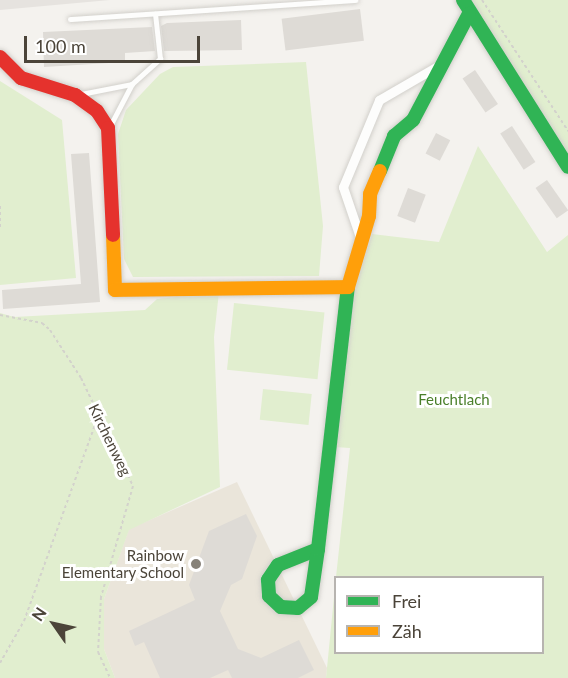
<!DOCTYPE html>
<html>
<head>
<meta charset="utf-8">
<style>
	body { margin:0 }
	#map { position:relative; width:568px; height:678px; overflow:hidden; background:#f4f2ee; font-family:Lato,sans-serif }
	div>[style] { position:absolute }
	.education>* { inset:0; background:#eae5da }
	.green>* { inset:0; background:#e1eecf; transform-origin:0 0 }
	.parking>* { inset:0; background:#e6e3df }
	.building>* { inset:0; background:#dedbd6; transform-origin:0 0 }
	.path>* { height:2px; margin-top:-1px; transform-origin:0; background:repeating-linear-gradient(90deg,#d3d2cc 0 3px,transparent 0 6px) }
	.roads { filter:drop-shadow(0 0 2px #d2d0cb) drop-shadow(0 0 2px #d2d0cb) }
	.lane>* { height:4.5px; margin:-2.25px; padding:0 2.25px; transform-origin:2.25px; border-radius:2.25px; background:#fdfdfc }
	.street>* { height:9px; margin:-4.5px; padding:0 4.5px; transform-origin:4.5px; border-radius:4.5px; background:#fdfdfc }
	.fast>* { height:14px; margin:-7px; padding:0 7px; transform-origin:7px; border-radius:7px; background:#30b455 }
	.slow>* { height:14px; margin:-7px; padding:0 7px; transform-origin:7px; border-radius:7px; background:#ff9f0a }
	.jam>* { height:14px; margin:-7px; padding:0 7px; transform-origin:7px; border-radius:7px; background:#e5322d }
	.dots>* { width:16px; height:16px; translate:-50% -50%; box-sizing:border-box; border:3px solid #fff; border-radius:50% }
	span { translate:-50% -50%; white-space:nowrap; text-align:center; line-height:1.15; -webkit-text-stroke:6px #fff; paint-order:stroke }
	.park-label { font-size:15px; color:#4a7f2a }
	.street-label { font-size:15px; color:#4b4439 }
	.poi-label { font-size:15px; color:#4b4439 }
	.right { translate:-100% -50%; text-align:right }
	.legend { position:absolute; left:334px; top:576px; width:210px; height:78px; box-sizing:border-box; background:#fff; border:2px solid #b7b4b0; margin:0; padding:8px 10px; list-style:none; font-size:18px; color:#4b4439 }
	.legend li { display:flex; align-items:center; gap:12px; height:30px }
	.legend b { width:30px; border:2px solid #b7b4b0 }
	.north { position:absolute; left:24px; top:594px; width:60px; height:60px; -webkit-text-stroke:4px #fff; paint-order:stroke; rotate:304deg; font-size:16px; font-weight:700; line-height:24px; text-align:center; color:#4b4439 }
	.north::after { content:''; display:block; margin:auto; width:21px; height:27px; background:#4b4439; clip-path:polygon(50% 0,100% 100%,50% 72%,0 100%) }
	.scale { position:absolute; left:24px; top:36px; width:176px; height:27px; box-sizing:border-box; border:3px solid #4b4439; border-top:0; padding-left:8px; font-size:18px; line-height:21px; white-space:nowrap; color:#4b4439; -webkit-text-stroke:4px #fff; paint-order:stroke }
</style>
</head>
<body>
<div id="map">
	<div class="education">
		<div style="clip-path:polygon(237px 482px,327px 668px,326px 678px,115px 678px,104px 649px,104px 599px,129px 529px)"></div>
	</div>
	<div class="green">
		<div style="clip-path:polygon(468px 0,568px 0,568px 156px,472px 10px)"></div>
		<div style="clip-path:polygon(306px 62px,323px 226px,319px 276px,133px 277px,124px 259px,118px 134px,126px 110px,160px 74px,173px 67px)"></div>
		<div style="clip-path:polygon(0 81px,62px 120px,76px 278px,0 285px)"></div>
		<div style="clip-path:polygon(478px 146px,547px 252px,568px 235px,568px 678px,326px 678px,335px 587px,336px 652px,542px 652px,542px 578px,336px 577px,350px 448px,334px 447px,353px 295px,362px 265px,372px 234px,439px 242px)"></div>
		<div style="clip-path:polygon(219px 292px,214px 337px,220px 487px,129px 530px,104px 599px,104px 649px,115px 678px,0 678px,0 313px,14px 317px,145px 310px,157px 299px)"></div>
		<div style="left:234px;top:303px;width:91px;height:67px;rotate:6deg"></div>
		<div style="left:263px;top:389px;width:49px;height:31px;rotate:6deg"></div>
	</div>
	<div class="parking">
		<div style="clip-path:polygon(0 0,110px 0,0 10px)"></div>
	</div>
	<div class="building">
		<div style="left:360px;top:9px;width:32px;height:79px;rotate:83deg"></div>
		<div style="clip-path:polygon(241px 20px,242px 50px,164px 51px,161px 26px,167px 23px)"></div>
		<div style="clip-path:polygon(152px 27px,155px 51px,125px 53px,125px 62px,44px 67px,43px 32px)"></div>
		<div style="left:475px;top:70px;width:41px;height:15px;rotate:56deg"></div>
		<div style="left:512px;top:126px;width:43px;height:14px;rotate:57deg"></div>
		<div style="left:436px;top:133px;width:16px;height:23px;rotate:27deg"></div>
		<div style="clip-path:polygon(89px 153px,100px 302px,3px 309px,2px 290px,81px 284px,71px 154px)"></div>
		<div style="left:547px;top:180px;width:37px;height:14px;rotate:55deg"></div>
		<div style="left:408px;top:188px;width:19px;height:30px;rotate:21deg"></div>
		<div style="clip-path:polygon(246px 514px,257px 536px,242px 579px,231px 585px,220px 611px,238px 649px,261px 658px,299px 640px,314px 670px,298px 678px,232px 678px,228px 670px,210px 678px,160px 678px,144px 642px,135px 646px,129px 631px,195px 600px,189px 585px,209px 531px)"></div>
	</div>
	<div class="path">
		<div style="left:482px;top:0;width:157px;rotate:56.7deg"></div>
		<div style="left:0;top:206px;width:21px;rotate:90deg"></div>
		<div style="left:0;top:315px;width:43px;rotate:10.8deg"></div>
		<div style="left:42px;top:323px;width:11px;rotate:41deg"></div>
		<div style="left:50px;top:330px;width:57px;rotate:57.1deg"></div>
		<div style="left:81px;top:378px;width:120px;rotate:64.3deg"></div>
		<div style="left:133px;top:486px;width:116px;rotate:106.1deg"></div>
		<div style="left:101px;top:597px;width:55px;rotate:93.1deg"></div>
		<div style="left:98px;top:652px;width:29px;rotate:65deg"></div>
		<div style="left:0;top:663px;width:48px;rotate:-60.3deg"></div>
		<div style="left:24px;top:621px;width:217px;rotate:-70.1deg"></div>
	</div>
	<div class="roads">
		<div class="lane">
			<div style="left:70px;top:19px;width:286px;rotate:-3.8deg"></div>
			<div style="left:81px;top:94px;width:52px;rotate:-11.1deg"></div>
			<div style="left:110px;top:126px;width:47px;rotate:-62.4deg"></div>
			<div style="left:132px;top:84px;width:38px;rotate:-42deg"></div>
			<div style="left:160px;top:59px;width:45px;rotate:-96.3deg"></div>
		</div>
		<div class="street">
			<div style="left:361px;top:240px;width:56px;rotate:-108.8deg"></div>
			<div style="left:343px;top:187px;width:94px;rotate:-67.5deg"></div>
			<div style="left:379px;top:100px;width:72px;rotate:-30.1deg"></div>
		</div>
		<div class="fast">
			<div style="left:463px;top:0;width:197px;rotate:57.8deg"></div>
			<div style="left:380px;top:171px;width:38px;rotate:-68deg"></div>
			<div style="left:394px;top:136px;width:25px;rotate:-40deg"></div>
			<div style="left:413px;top:120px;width:120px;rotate:-62.2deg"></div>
			<div style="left:318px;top:549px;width:43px;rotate:158.2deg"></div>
			<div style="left:278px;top:565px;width:18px;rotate:124deg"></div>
			<div style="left:268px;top:580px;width:16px;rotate:86deg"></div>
			<div style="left:269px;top:596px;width:16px;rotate:43deg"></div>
			<div style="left:281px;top:607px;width:17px;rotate:3deg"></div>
			<div style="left:298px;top:608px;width:17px;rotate:-40deg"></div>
			<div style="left:311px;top:597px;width:49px;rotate:-81.7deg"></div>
			<div style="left:318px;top:549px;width:264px;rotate:-83.5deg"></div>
		</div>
		<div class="slow">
			<div style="left:113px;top:235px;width:55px;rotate:87.9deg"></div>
			<div style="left:115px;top:290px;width:233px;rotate:-0.7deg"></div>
			<div style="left:348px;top:287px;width:74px;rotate:-73.5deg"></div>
			<div style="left:369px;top:216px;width:22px;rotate:-87deg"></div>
			<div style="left:370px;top:194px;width:25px;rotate:-67deg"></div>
		</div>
		<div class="jam">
			<div style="left:0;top:57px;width:30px;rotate:45deg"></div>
			<div style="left:21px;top:78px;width:57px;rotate:17.5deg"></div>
			<div style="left:75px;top:95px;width:27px;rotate:36deg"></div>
			<div style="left:97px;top:111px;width:20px;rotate:57deg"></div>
			<div style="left:108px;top:128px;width:107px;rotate:87.3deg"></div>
		</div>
	</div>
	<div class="dots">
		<div style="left:196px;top:564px;background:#868178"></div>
	</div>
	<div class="park-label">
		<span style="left:454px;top:400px">Feuchtlach</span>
	</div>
	<div class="street-label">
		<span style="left:110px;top:440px;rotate:64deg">Kirchenweg</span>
	</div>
	<div class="poi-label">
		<span class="right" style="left:184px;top:564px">Rainbow<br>Elementary School</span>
	</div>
	<ul class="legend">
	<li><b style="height:8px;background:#30b455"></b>Frei</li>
	<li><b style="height:8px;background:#ff9f0a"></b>Zäh</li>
	</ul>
	<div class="north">N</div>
	<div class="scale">100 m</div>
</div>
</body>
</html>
